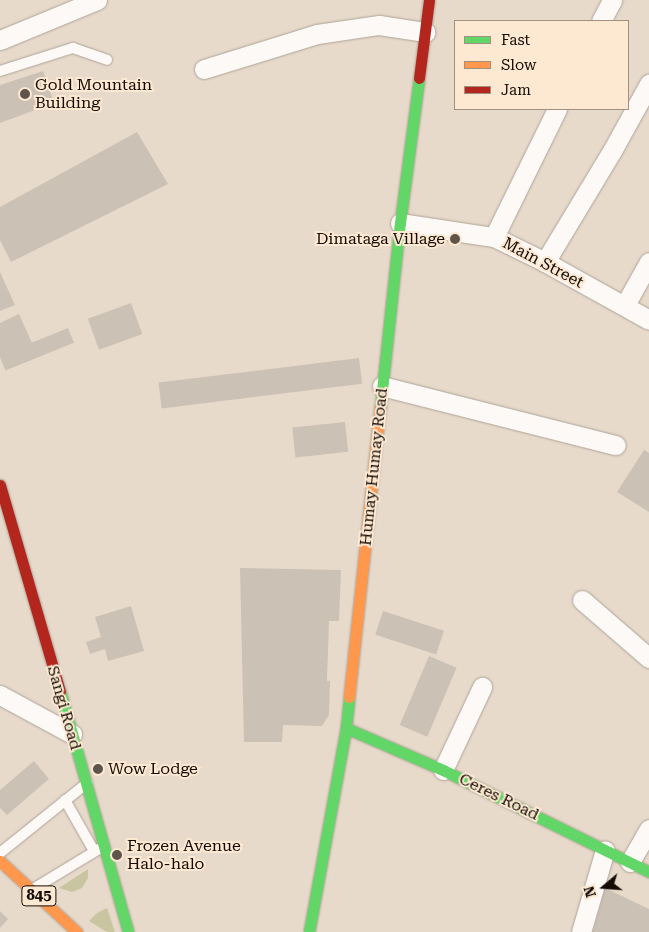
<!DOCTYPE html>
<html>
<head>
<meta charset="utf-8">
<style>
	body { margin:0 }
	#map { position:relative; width:649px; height:932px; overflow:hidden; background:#e8dacb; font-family:"Roboto Serif",serif }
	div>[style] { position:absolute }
	.green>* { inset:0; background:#c9c5a1 }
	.building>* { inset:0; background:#ccc1b5; transform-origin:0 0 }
	.roads { filter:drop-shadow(0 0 1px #aea498) drop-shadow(0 0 1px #aea498) }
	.lane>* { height:10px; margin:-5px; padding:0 5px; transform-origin:5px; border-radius:5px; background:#fcf9f7 }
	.street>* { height:19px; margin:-9.5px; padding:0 9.5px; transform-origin:9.5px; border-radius:9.5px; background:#fcf9f7 }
	.fast>* { height:11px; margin:-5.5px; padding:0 5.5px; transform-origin:5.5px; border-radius:5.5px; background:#63d668 }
	.slow>* { height:11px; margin:-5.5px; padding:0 5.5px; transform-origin:5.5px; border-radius:5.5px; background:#ff974d }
	.jam>* { height:11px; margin:-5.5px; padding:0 5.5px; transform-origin:5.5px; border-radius:5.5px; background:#b3261e }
	.dots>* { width:14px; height:14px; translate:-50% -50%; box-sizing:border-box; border:2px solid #fde8d2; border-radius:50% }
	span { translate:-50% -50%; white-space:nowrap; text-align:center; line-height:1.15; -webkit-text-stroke:4px #fde8d2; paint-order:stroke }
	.shield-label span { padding:1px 4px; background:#fde8d2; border:1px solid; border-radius:4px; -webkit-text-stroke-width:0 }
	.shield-label { font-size:15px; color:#140c04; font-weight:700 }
	.poi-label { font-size:16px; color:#140c04 }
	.left { translate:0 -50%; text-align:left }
	.right { translate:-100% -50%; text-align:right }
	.street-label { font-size:16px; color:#140c04 }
	.legend { position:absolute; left:454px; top:20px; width:175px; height:90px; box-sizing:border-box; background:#fde8d2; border:1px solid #a09080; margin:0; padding:6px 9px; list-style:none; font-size:15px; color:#140c04 }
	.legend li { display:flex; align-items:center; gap:10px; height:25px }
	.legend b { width:25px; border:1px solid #a09080 }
	.north { position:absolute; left:579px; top:862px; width:50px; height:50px; -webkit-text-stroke:4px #fde8d2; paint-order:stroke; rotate:252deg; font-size:14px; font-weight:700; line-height:20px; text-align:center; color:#140c04 }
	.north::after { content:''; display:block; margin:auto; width:18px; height:22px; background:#140c04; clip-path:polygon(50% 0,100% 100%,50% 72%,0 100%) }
</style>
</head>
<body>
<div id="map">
	<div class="green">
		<div style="clip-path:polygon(88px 869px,88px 878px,82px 888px,72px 892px,59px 888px)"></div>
		<div style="clip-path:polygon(107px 908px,115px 932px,107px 932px,89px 921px,97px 913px)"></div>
	</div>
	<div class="building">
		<div style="clip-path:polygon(43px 71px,54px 103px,0 123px,0 85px)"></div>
		<div style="clip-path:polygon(137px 132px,168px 184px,11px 262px,0 240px,0 207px)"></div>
		<div style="clip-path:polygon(0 272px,15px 305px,0 311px)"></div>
		<div style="left:131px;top:303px;width:33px;height:46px;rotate:70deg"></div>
		<div style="clip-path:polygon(19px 314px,32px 343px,0 357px,0 323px)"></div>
		<div style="left:68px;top:328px;width:16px;height:74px;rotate:68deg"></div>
		<div style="left:359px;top:358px;width:26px;height:202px;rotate:83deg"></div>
		<div style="left:345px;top:422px;width:30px;height:53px;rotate:84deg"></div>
		<div style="clip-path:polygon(644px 450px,649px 453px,649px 512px,617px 492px)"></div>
		<div style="clip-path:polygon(240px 568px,341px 570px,339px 621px,329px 621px,327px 681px,330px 681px,329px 715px,322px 726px,283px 725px,282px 742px,244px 742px)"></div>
		<div style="clip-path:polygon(131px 606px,144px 651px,108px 661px,105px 649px,90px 654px,86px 642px,101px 637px,95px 617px)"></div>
		<div style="left:383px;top:611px;width:64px;height:25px;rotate:18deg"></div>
		<div style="left:429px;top:656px;width:30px;height:75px;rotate:23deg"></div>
		<div style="clip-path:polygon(34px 761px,49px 779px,7px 815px,0 808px,0 790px)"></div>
		<div style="clip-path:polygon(605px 888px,649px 909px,649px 932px,593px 932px)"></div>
		<div style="clip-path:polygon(0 911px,8px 919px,0 928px)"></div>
	</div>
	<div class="roads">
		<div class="lane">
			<div style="left:0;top:71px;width:77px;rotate:-17.5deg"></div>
			<div style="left:73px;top:48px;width:36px;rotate:19deg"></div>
			<div style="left:65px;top:800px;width:59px;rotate:60.4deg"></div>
			<div style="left:0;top:853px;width:112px;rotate:-38.8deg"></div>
			<div style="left:33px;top:889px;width:83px;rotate:-31.2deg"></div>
		</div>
		<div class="street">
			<div style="left:601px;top:21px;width:24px;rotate:-62deg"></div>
			<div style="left:0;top:40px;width:105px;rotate:-22.4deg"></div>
			<div style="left:204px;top:69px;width:118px;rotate:-17.2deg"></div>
			<div style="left:317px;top:34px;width:63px;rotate:-8.3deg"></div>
			<div style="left:379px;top:25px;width:47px;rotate:8.7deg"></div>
			<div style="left:400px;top:223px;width:95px;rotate:8.5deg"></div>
			<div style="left:494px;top:237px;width:57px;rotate:26.1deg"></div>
			<div style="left:545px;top:262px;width:119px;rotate:29.1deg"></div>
			<div style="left:494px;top:237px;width:143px;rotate:-63.8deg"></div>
			<div style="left:545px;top:262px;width:130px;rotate:-58.9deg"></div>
			<div style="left:612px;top:151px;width:77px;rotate:-61.1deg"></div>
			<div style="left:625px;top:305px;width:49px;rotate:-60.8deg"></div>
			<div style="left:382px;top:386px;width:241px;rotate:14.2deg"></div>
			<div style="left:582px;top:600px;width:89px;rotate:40.9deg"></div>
			<div style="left:0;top:695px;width:82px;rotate:28.4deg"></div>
			<div style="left:443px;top:770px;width:92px;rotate:-64.8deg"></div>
			<div style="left:630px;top:862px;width:38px;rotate:-60deg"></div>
			<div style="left:581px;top:932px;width:85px;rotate:-73.7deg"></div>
		</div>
		<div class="fast">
			<div style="left:380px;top:409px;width:187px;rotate:-83.9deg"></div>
			<div style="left:400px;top:223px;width:146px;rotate:-82.5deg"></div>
			<div style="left:60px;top:691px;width:250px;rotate:74.2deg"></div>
			<div style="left:346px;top:728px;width:106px;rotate:23.4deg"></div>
			<div style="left:443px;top:770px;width:230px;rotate:26.3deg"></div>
			<div style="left:309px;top:932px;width:207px;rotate:-79.7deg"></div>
			<div style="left:346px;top:728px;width:31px;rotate:-84deg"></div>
		</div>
		<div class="slow">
			<div style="left:349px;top:697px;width:290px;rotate:-83.9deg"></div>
			<div style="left:0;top:861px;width:105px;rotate:42.7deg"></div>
		</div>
		<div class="jam">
			<div style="left:419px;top:78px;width:79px;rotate:-82.7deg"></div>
			<div style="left:0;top:485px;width:215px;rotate:73.8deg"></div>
		</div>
	</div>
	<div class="dots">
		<div style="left:25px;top:94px;background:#5e544a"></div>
		<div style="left:455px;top:239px;background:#5e544a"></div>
		<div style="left:98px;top:769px;background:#5e544a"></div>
		<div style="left:117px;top:855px;background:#5e544a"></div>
	</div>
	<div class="shield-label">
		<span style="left:39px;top:896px">845</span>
	</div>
	<div class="poi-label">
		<span class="left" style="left:35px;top:94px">Gold Mountain<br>Building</span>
		<span class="right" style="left:445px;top:239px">Dimataga Village</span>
		<span class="left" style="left:108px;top:769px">Wow Lodge</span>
		<span class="left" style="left:127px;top:855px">Frozen Avenue<br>Halo-halo</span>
	</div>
	<div class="street-label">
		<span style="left:543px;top:263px;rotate:28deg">Main Street</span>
		<span style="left:374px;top:467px;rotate:-84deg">Humay Humay Road</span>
		<span style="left:64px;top:708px;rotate:74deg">Sangi Road</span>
		<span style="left:499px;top:797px;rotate:26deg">Ceres Road</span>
	</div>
	<ul class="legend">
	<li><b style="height:6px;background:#63d668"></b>Fast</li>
	<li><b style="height:6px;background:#ff974d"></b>Slow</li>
	<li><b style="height:6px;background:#b3261e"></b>Jam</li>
	</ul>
	<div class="north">N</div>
</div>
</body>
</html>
